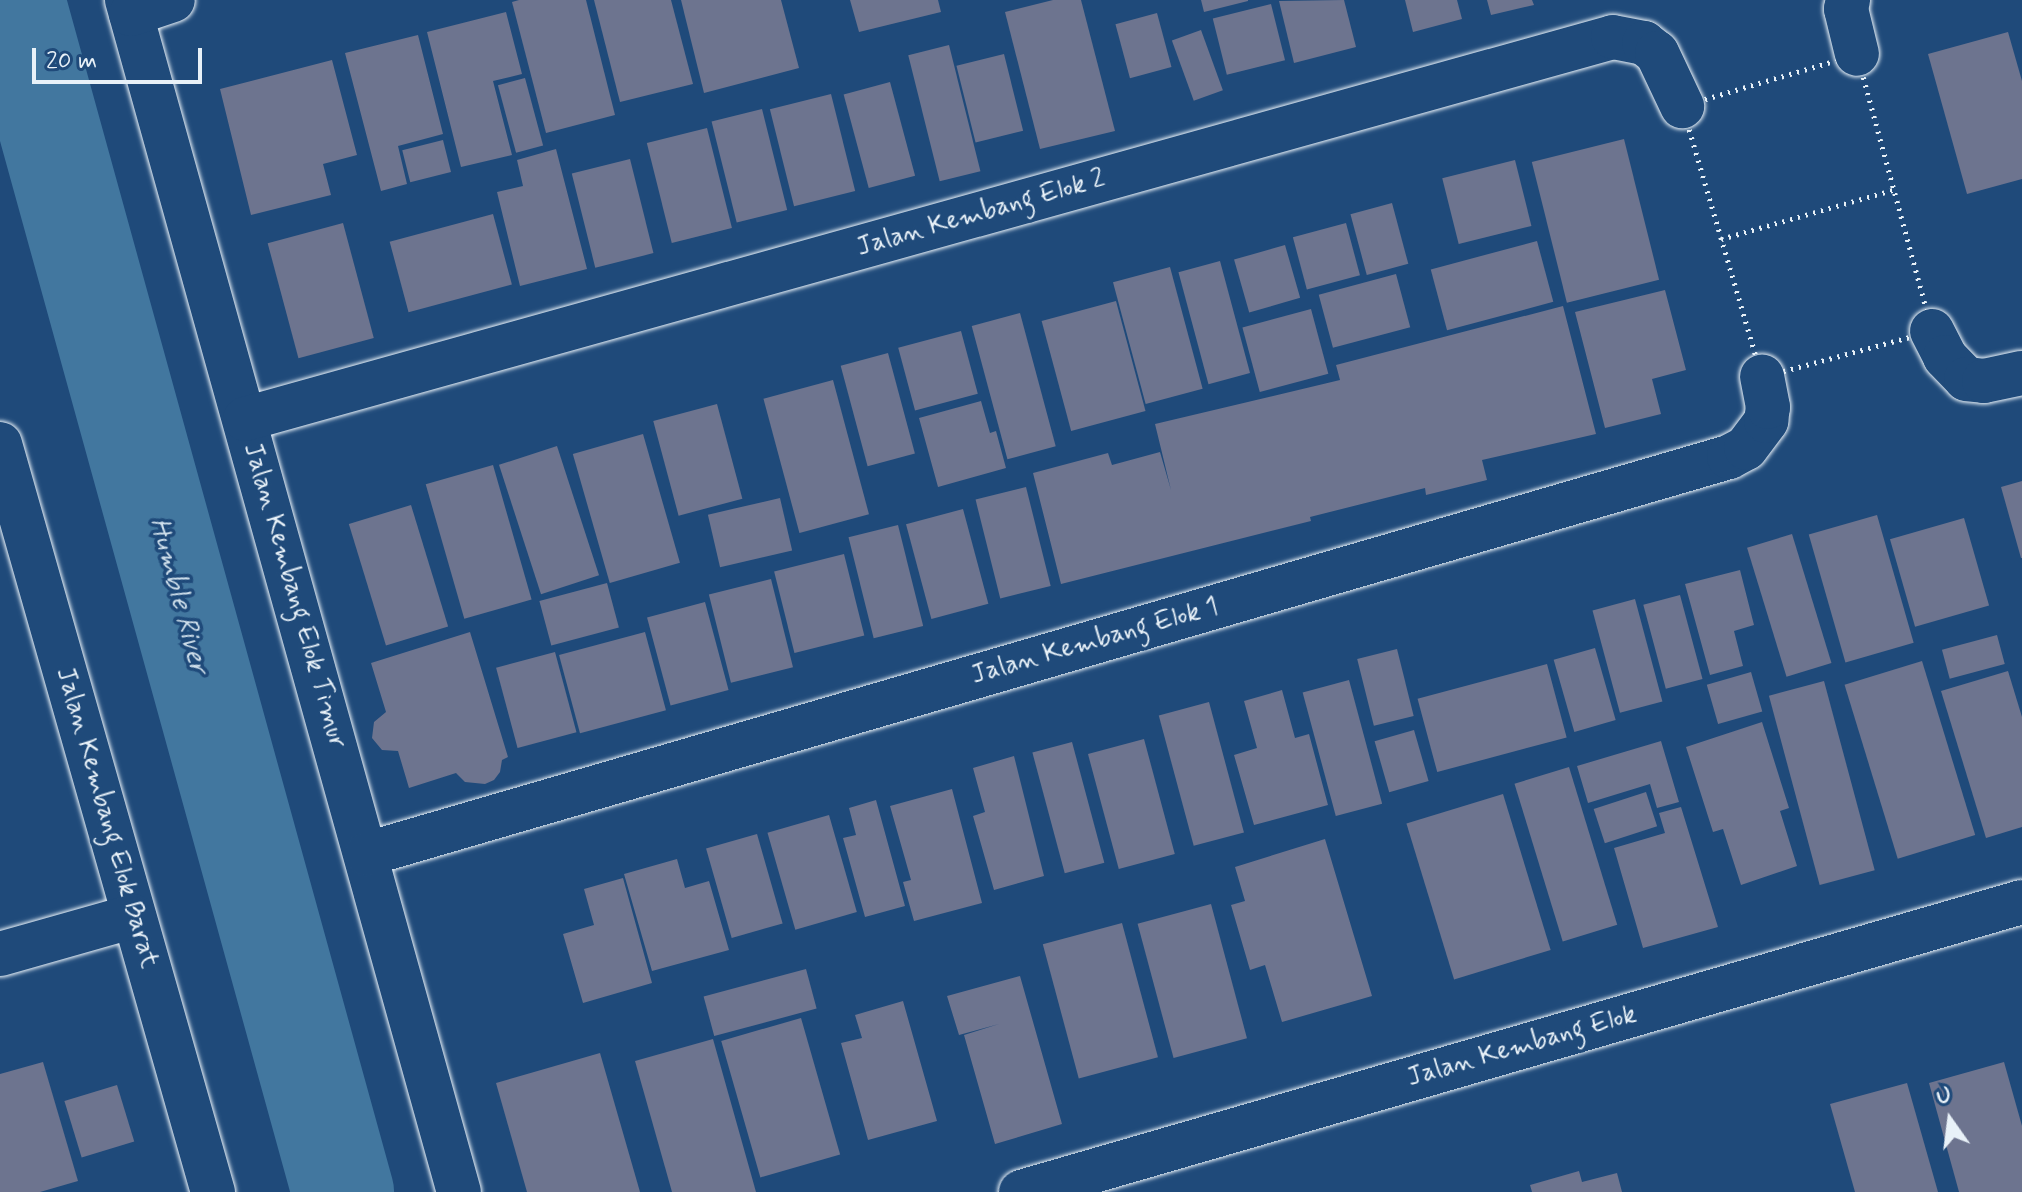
<!DOCTYPE html>
<html>
<head>
<meta charset="utf-8">
<style>
	body { margin:0 }
	#map { position:relative; width:2022px; height:1192px; overflow:hidden; background:#1f4a7a; font-family:Mynerve,sans-serif }
	div>[style] { position:absolute }
	.river>* { height:102px; margin:-51px; padding:0 51px; transform-origin:51px; border-radius:51px; background:#42779f }
	.building>* { inset:0; background:#6d748f; transform-origin:0 0 }
	.path>* { height:5px; margin-top:-2.5px; transform-origin:0; background:repeating-linear-gradient(90deg,#e8f1f8 0 2px,transparent 0 8px) }
	.roads { filter:drop-shadow(0 0 2px #e8f1f8) drop-shadow(0 0 2px #e8f1f8) }
	.street>* { height:44px; margin:-22px; padding:0 22px; transform-origin:22px; border-radius:22px; background:#1f4a7a }
	span { translate:-50% -50%; white-space:nowrap; text-align:center; line-height:1.15; -webkit-text-stroke:7px #1f4a7a; paint-order:stroke }
	.street-label { font-size:26px; color:#e8f1f8 }
	.water-label { font-size:28px; color:#cfdfeb; font-style:italic }
	.north { position:absolute; left:1910px; top:1080px; width:80px; height:80px; -webkit-text-stroke:6px #1f4a7a; paint-order:stroke; rotate:346deg; font-size:22px; font-weight:700; line-height:32px; text-align:center; color:#e8f1f8 }
	.north::after { content:''; display:block; margin:auto; width:28px; height:36px; background:#e8f1f8; clip-path:polygon(50% 0,100% 100%,50% 72%,0 100%) }
	.scale { position:absolute; left:32px; top:48px; width:170px; height:36px; box-sizing:border-box; border:4px solid #e8f1f8; border-top:0; padding-left:10px; font-size:24px; line-height:28px; white-space:nowrap; color:#e8f1f8; -webkit-text-stroke:6px #1f4a7a; paint-order:stroke }
</style>
</head>
<body>
<div id="map">
	<div class="river">
		<div style="left:14px;top:0;width:1237px;rotate:74.57deg"></div>
	</div>
	<div class="building">
		<div style="clip-path:polygon(519px 0,586px 0,615px 115px,546px 133px,512px 2px)"></div>
		<div style="clip-path:polygon(594px 0,671px 0,693px 84px,620px 102px)"></div>
		<div style="clip-path:polygon(681px 0,781px 0,799px 68px,704px 93px)"></div>
		<div style="clip-path:polygon(850px 0,938px 0,941px 12px,859px 32px)"></div>
		<div style="clip-path:polygon(1053px 0,1081px 0,1115px 131px,1040px 149px,1005px 12px)"></div>
		<div style="clip-path:polygon(1201px 0,1248px 0,1248px 1px,1204px 12px)"></div>
		<div style="clip-path:polygon(1344px 0,1356px 47px,1294px 63px,1279px 1px)"></div>
		<div style="clip-path:polygon(1405px 0,1457px 0,1462px 19px,1413px 32px)"></div>
		<div style="clip-path:polygon(1487px 0,1532px 0,1534px 5px,1491px 15px)"></div>
		<div style="left:1271px;top:4px;width:58px;height:60px;rotate:76deg"></div>
		<div style="clip-path:polygon(506px 12px,522px 74px,493px 81px,512px 155px,461px 167px,427px 32px)"></div>
		<div style="left:1157px;top:13px;width:56px;height:43px;rotate:75deg"></div>
		<div style="left:1201px;top:30px;width:64px;height:31px;rotate:70deg"></div>
		<div style="clip-path:polygon(2008px 32px,2022px 81px,2022px 179px,1967px 194px,1928px 54px)"></div>
		<div style="clip-path:polygon(418px 35px,443px 134px,398px 146px,407px 184px,381px 191px,345px 53px)"></div>
		<div style="left:949px;top:45px;width:130px;height:42px;rotate:76deg"></div>
		<div style="left:1004px;top:54px;width:79px;height:49px;rotate:76deg"></div>
		<div style="clip-path:polygon(332px 60px,357px 155px,323px 164px,331px 195px,251px 215px,220px 89px)"></div>
		<div style="left:525px;top:78px;width:70px;height:28px;rotate:75deg"></div>
		<div style="left:890px;top:82px;width:97px;height:48px;rotate:75deg"></div>
		<div style="left:831px;top:94px;width:100px;height:63px;rotate:76deg"></div>
		<div style="left:762px;top:109px;width:104px;height:52px;rotate:76deg"></div>
		<div style="left:707px;top:128px;width:103px;height:62px;rotate:76deg"></div>
		<div style="left:1624px;top:139px;width:145px;height:95px;rotate:76deg"></div>
		<div style="left:443px;top:140px;width:33px;height:42px;rotate:76deg"></div>
		<div style="clip-path:polygon(556px 149px,587px 269px,520px 286px,497px 192px,523px 186px,517px 160px)"></div>
		<div style="left:630px;top:159px;width:97px;height:60px;rotate:76deg"></div>
		<div style="left:1515px;top:160px;width:68px;height:75px;rotate:76deg"></div>
		<div style="left:1392px;top:203px;width:63px;height:43px;rotate:75deg"></div>
		<div style="left:493px;top:214px;width:73px;height:107px;rotate:75deg"></div>
		<div style="left:343px;top:223px;width:119px;height:78px;rotate:75deg"></div>
		<div style="left:1346px;top:223px;width:54px;height:55px;rotate:75deg"></div>
		<div style="left:1537px;top:241px;width:63px;height:110px;rotate:75deg"></div>
		<div style="left:1285px;top:245px;width:55px;height:53px;rotate:74deg"></div>
		<div style="left:1220px;top:261px;width:116px;height:43px;rotate:75deg"></div>
		<div style="left:1170px;top:267px;width:126px;height:59px;rotate:75deg"></div>
		<div style="left:1396px;top:274px;width:55px;height:80px;rotate:75deg"></div>
		<div style="clip-path:polygon(1665px 290px,1686px 370px,1652px 379px,1661px 414px,1605px 428px,1575px 312px)"></div>
		<div style="left:1116px;top:301px;width:114px;height:77px;rotate:75deg"></div>
		<div style="clip-path:polygon(1563px 306px,1596px 434px,1482px 460px,1487px 480px,1426px 495px,1425px 488px,1310px 517px,1311px 521px,1061px 584px,1033px 473px,1108px 453px,1112px 465px,1160px 452px,1171px 490px,1155px 424px,1340px 380px,1336px 365px)"></div>
		<div style="left:1311px;top:309px;width:67px;height:71px;rotate:75deg"></div>
		<div style="left:1020px;top:313px;width:138px;height:50px;rotate:75deg"></div>
		<div style="left:961px;top:331px;width:65px;height:65px;rotate:75deg"></div>
		<div style="left:888px;top:353px;width:104px;height:49px;rotate:75deg"></div>
		<div style="left:833px;top:380px;width:139px;height:72px;rotate:75deg"></div>
		<div style="clip-path:polygon(981px 401px,990px 433px,996px 431px,1006px 468px,938px 487px,919px 418px)"></div>
		<div style="left:717px;top:404px;width:98px;height:66px;rotate:75deg"></div>
		<div style="left:643px;top:434px;width:134px;height:73px;rotate:74deg"></div>
		<div style="left:557px;top:446px;width:136px;height:61px;rotate:72deg"></div>
		<div style="left:493px;top:465px;width:140px;height:70px;rotate:74deg"></div>
		<div style="clip-path:polygon(2022px 481px,2022px 558px,2021px 558px,2001px 487px)"></div>
		<div style="left:1026px;top:487px;width:102px;height:52px;rotate:76deg"></div>
		<div style="left:780px;top:498px;width:54px;height:74px;rotate:77deg"></div>
		<div style="left:411px;top:505px;width:127px;height:65px;rotate:73deg"></div>
		<div style="left:963px;top:509px;width:98px;height:59px;rotate:75deg"></div>
		<div style="left:1877px;top:515px;width:133px;height:71px;rotate:74deg"></div>
		<div style="left:1964px;top:518px;width:91px;height:77px;rotate:74deg"></div>
		<div style="left:898px;top:525px;width:104px;height:51px;rotate:76deg"></div>
		<div style="left:1792px;top:534px;width:135px;height:47px;rotate:73deg"></div>
		<div style="left:844px;top:554px;width:84px;height:72px;rotate:76deg"></div>
		<div style="clip-path:polygon(1740px 570px,1754px 625px,1734px 631px,1743px 666px,1710px 675px,1685px 584px)"></div>
		<div style="left:771px;top:579px;width:91px;height:64px;rotate:76deg"></div>
		<div style="left:607px;top:583px;width:46px;height:70px;rotate:75deg"></div>
		<div style="left:1680px;top:595px;width:87px;height:38px;rotate:75deg"></div>
		<div style="left:1635px;top:599px;width:106px;height:44px;rotate:75deg"></div>
		<div style="left:705px;top:602px;width:91px;height:60px;rotate:75deg"></div>
		<div style="clip-path:polygon(470px 632px,508px 757px,502px 760px,500px 772px,494px 780px,485px 784px,465px 782px,456px 773px,409px 788px,398px 751px,382px 750px,372px 738px,374px 722px,386px 712px,371px 663px)"></div>
		<div style="left:645px;top:632px;width:81px;height:89px;rotate:75deg"></div>
		<div style="left:1997px;top:635px;width:30px;height:57px;rotate:75deg"></div>
		<div style="left:1595px;top:648px;width:75px;height:43px;rotate:74deg"></div>
		<div style="left:1397px;top:649px;width:69px;height:41px;rotate:76deg"></div>
		<div style="left:555px;top:652px;width:83px;height:61px;rotate:75deg"></div>
		<div style="left:1922px;top:661px;width:182px;height:81px;rotate:73deg"></div>
		<div style="left:1547px;top:664px;width:76px;height:134px;rotate:75deg"></div>
		<div style="clip-path:polygon(2008px 671px,2022px 717px,2022px 827px,1986px 838px,1941px 691px)"></div>
		<div style="left:1751px;top:672px;width:41px;height:46px;rotate:74deg"></div>
		<div style="left:1349px;top:680px;width:128px;height:48px;rotate:75deg"></div>
		<div style="left:1824px;top:681px;width:196px;height:57px;rotate:75deg"></div>
		<div style="clip-path:polygon(1282px 690px,1295px 738px,1309px 734px,1328px 805px,1254px 825px,1234px 755px,1257px 748px,1244px 701px)"></div>
		<div style="left:1209px;top:702px;width:135px;height:52px;rotate:75deg"></div>
		<div style="clip-path:polygon(1762px 722px,1789px 808px,1780px 811px,1797px 866px,1741px 885px,1723px 829px,1713px 832px,1686px 747px)"></div>
		<div style="left:1414px;top:730px;width:53px;height:41px;rotate:74deg"></div>
		<div style="left:1144px;top:739px;width:119px;height:58px;rotate:75deg"></div>
		<div style="clip-path:polygon(1661px 741px,1679px 802px,1657px 808px,1650px 784px,1588px 803px,1577px 766px)"></div>
		<div style="left:1072px;top:742px;width:125px;height:41px;rotate:75deg"></div>
		<div style="clip-path:polygon(1014px 756px,1044px 876px,994px 890px,973px 816px,985px 812px,973px 768px)"></div>
		<div style="left:1569px;top:767px;width:165px;height:57px;rotate:73deg"></div>
		<div style="clip-path:polygon(952px 789px,982px 903px,914px 921px,903px 882px,911px 880px,890px 806px)"></div>
		<div style="left:1646px;top:792px;width:36px;height:55px;rotate:72deg"></div>
		<div style="left:1503px;top:794px;width:163px;height:101px;rotate:73deg"></div>
		<div style="clip-path:polygon(876px 800px,905px 906px,865px 917px,843px 838px,856px 835px,849px 808px)"></div>
		<div style="clip-path:polygon(1681px 807px,1718px 927px,1643px 948px,1614px 848px,1665px 833px,1659px 813px)"></div>
		<div style="left:829px;top:815px;width:101px;height:64px;rotate:74deg"></div>
		<div style="left:757px;top:834px;width:93px;height:53px;rotate:74deg"></div>
		<div style="clip-path:polygon(1325px 839px,1372px 996px,1282px 1022px,1265px 965px,1250px 970px,1231px 905px,1245px 901px,1235px 867px)"></div>
		<div style="clip-path:polygon(677px 859px,685px 888px,709px 881px,729px 950px,652px 971px,624px 874px)"></div>
		<div style="clip-path:polygon(623px 878px,652px 983px,583px 1003px,563px 934px,594px 925px,584px 889px)"></div>
		<div style="left:1211px;top:904px;width:139px;height:76px;rotate:75deg"></div>
		<div style="left:1122px;top:923px;width:139px;height:82px;rotate:75deg"></div>
		<div style="left:806px;top:969px;width:41px;height:106px;rotate:75deg"></div>
		<div style="clip-path:polygon(1020px 976px,1062px 1124px,995px 1144px,964px 1035px,999px 1024px,959px 1035px,947px 996px)"></div>
		<div style="clip-path:polygon(903px 1001px,937px 1121px,868px 1140px,841px 1043px,862px 1038px,855px 1015px)"></div>
		<div style="left:801px;top:1018px;width:142px;height:83px;rotate:74deg"></div>
		<div style="clip-path:polygon(713px 1039px,756px 1192px,672px 1192px,635px 1061px)"></div>
		<div style="clip-path:polygon(600px 1053px,640px 1192px,527px 1192px,496px 1083px)"></div>
		<div style="clip-path:polygon(43px 1062px,78px 1181px,40px 1192px,0 1192px,0 1074px)"></div>
		<div style="clip-path:polygon(2004px 1062px,2022px 1126px,2022px 1192px,1959px 1192px,1929px 1083px)"></div>
		<div style="clip-path:polygon(1907px 1083px,1938px 1192px,1855px 1192px,1830px 1104px)"></div>
		<div style="left:117px;top:1085px;width:59px;height:55px;rotate:73deg"></div>
		<div style="clip-path:polygon(1579px 1171px,1582px 1182px,1617px 1173px,1622px 1192px,1532px 1192px,1530px 1185px)"></div>
	</div>
	<div class="path">
		<div style="left:1857px;top:54px;width:287px;rotate:74.8deg"></div>
		<div style="left:1932px;top:331px;width:176px;rotate:164.9deg"></div>
		<div style="left:1762px;top:377px;width:283px;rotate:-106.4deg"></div>
		<div style="left:1682px;top:106px;width:183px;rotate:-16.5deg"></div>
		<div style="left:1721px;top:239px;width:179px;rotate:-15.9deg"></div>
	</div>
	<div class="roads">
		<div class="street">
			<div style="left:127px;top:0;width:1237px;rotate:74.44deg"></div>
			<div style="left:1848px;top:0;width:9px;rotate:103deg"></div>
			<div style="left:1846px;top:9px;width:46px;rotate:76.3deg"></div>
			<div style="left:131px;top:14px;width:44px;rotate:-18.4deg"></div>
			<div style="left:1932px;top:331px;width:29px;rotate:63deg"></div>
			<div style="left:1945px;top:357px;width:30px;rotate:46deg"></div>
			<div style="left:1966px;top:379px;width:18px;rotate:6deg"></div>
			<div style="left:1984px;top:381px;width:39px;rotate:-12deg"></div>
			<div style="left:245px;top:419px;width:1420px;rotate:-15.6deg"></div>
			<div style="left:1613px;top:37px;width:32px;rotate:11deg"></div>
			<div style="left:1644px;top:43px;width:16px;rotate:38deg"></div>
			<div style="left:1657px;top:53px;width:59px;rotate:64.7deg"></div>
			<div style="left:0;top:444px;width:778px;rotate:74.11deg"></div>
			<div style="left:367px;top:854px;width:1419px;rotate:-16.25deg"></div>
			<div style="left:1729px;top:457px;width:19px;rotate:-28deg"></div>
			<div style="left:1746px;top:448px;width:34px;rotate:-53deg"></div>
			<div style="left:1766px;top:421px;width:14px;rotate:-82deg"></div>
			<div style="left:1768px;top:407px;width:31px;rotate:-101deg"></div>
			<div style="left:0;top:954px;width:139px;rotate:-15.8deg"></div>
			<div style="left:1021px;top:1192px;width:1042px;rotate:-16.16deg"></div>
		</div>
	</div>
	<div class="street-label">
		<span style="left:981px;top:214px;rotate:-16deg">Jalan Kembang Elok 2</span>
		<span style="left:294px;top:596px;rotate:74deg">Jalan Kembang Elok Timur</span>
		<span style="left:1095px;top:642px;rotate:-16deg">Jalan Kembang Elok 1</span>
		<span style="left:106px;top:818px;rotate:74deg">Jalan Kembang Elok Barat</span>
		<span style="left:1522px;top:1047px;rotate:-16deg">Jalan Kembang Elok</span>
	</div>
	<div class="water-label">
		<span style="left:178px;top:596px;rotate:75deg">Humble River</span>
	</div>
	<div class="north">U</div>
	<div class="scale">20 m</div>
</div>
</body>
</html>
